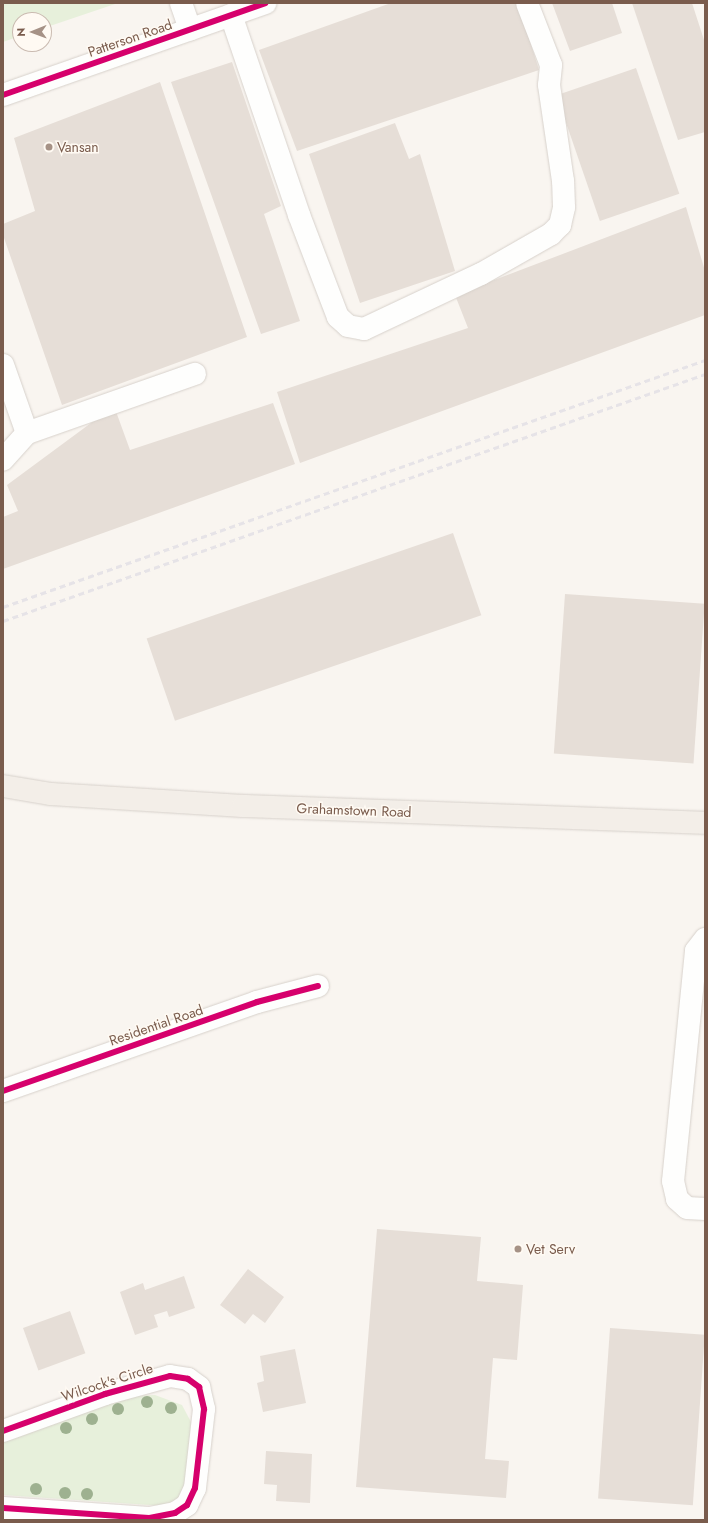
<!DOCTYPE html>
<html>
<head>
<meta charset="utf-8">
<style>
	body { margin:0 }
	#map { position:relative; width:708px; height:1523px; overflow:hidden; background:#f9f5f0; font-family:Jost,sans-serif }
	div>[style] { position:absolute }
	.green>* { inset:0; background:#e7f0db }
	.building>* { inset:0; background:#e6ded7; transform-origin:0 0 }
	.roads { filter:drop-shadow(0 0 1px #d7d1cb) drop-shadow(0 0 1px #d7d1cb) }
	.minor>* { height:22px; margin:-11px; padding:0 11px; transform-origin:11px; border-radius:11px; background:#fefefd }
	.major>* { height:22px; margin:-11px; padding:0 11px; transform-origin:11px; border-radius:11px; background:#f3eee8 }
	.rail>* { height:3px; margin-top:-1.5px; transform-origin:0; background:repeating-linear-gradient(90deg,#e6e3e7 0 6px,transparent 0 10px) }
	.cycleway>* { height:6px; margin:-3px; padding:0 3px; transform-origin:3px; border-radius:3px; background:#d6006c }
	.trees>* { width:12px; height:12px; margin:-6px; border-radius:50%; background:#9eb190 }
	.dots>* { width:11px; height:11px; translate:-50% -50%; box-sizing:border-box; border:2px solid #fffaf3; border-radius:50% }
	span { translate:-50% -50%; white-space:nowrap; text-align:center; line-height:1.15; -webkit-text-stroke:3px #fffaf3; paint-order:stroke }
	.street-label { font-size:14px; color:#7a5c4d }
	.poi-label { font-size:14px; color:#7a5c4d }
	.left { translate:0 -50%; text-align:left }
	.frame { position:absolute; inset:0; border:4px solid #7a5c4d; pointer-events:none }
	.north { position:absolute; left:12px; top:12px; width:40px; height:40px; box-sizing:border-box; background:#fffaf3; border:1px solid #cabbb1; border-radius:50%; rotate:269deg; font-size:11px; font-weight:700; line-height:16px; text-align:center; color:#7a5c4d }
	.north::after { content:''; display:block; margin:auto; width:14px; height:18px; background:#a69286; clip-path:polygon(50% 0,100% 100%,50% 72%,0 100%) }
</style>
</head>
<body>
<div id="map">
	<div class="green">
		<div style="clip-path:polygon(3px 3px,118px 3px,44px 28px,44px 20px,20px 20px,20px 36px,3px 42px)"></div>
		<div style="clip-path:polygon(155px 1395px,182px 1405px,191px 1422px,187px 1474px,180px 1498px,164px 1506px,3px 1495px,3px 1440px,132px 1396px)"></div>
	</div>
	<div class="building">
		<div style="clip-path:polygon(391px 3px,518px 3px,539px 70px,297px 151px,259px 50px)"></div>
		<div style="clip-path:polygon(552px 3px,612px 3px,622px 33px,570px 51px)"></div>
		<div style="clip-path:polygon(632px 3px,692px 3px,705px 43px,705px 132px,678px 140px)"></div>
		<div style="clip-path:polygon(232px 62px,281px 206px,264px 214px,300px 321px,261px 334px,171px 82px)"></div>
		<div style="left:636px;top:68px;width:133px;height:84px;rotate:71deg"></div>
		<div style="clip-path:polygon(160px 82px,247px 337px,62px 405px,3px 235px,3px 224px,35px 211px,14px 138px)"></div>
		<div style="clip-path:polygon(395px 123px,409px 159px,420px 154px,455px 271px,360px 303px,309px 154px)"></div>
		<div style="clip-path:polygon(686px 207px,705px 271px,705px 315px,300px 463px,277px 392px,468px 328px,455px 295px)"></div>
		<div style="clip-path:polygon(273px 403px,295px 464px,3px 569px,3px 517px,18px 511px,7px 485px,114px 406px,130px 450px)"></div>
		<div style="left:453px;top:533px;width:87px;height:324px;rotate:71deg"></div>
		<div style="left:565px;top:594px;width:140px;height:160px;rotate:4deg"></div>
		<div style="clip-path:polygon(377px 1229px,481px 1237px,477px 1281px,523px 1285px,517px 1360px,493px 1358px,485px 1459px,509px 1461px,506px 1498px,356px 1487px)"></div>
		<div style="clip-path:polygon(248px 1269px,284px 1297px,265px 1323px,253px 1314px,245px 1324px,220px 1305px)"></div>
		<div style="clip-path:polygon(184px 1276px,195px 1308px,169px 1317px,167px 1311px,154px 1315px,158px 1327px,135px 1335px,120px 1292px,143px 1283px,145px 1290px)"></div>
		<div style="left:70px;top:1311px;width:45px;height:50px;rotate:70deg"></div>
		<div style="left:610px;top:1328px;width:95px;height:171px;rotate:4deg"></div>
		<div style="clip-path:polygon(295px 1349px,306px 1403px,263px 1412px,257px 1383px,264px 1381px,260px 1356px)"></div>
		<div style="clip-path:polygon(266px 1451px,312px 1454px,310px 1503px,276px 1501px,277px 1485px,264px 1484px)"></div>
	</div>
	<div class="roads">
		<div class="minor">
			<div style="left:181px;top:3px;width:28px;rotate:71deg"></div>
			<div style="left:231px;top:15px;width:211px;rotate:71.2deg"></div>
			<div style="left:299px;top:215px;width:109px;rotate:69.1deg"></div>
			<div style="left:338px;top:317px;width:13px;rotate:42deg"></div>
			<div style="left:348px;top:326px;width:16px;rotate:11deg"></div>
			<div style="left:364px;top:329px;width:129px;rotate:-25.2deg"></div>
			<div style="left:481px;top:274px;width:81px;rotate:-29.7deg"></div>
			<div style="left:551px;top:234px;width:13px;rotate:-45deg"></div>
			<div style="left:560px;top:225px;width:18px;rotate:-77deg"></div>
			<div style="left:564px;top:207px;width:26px;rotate:-92deg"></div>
			<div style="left:563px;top:181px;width:97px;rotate:-98.3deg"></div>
			<div style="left:549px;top:85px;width:20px;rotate:-84deg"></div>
			<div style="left:551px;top:65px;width:66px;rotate:-111.2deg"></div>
			<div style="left:3px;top:95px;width:278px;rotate:-19.3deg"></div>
			<div style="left:3px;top:365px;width:72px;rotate:70.6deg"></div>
			<div style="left:27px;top:433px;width:36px;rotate:132deg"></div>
			<div style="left:27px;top:433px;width:178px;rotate:-19.4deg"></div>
			<div style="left:705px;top:939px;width:15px;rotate:127deg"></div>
			<div style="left:696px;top:951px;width:231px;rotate:95.7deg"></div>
			<div style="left:673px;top:1181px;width:18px;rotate:77deg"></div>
			<div style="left:677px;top:1199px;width:13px;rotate:42deg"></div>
			<div style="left:687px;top:1208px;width:18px;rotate:3deg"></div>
			<div style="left:3px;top:1091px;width:269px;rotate:-19.3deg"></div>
			<div style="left:257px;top:1002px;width:63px;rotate:-14.7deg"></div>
			<div style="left:3px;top:1431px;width:109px;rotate:-19.9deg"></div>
			<div style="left:105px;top:1394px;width:67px;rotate:-15.5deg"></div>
			<div style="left:170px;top:1376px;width:18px;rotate:9deg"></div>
			<div style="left:188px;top:1379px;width:14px;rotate:36deg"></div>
			<div style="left:199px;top:1387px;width:23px;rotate:77deg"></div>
			<div style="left:204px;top:1409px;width:80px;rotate:96.5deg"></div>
			<div style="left:195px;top:1488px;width:19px;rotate:115deg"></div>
			<div style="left:187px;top:1505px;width:14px;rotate:146deg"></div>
			<div style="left:175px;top:1513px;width:26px;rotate:169deg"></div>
			<div style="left:149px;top:1518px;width:146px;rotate:-176.1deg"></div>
		</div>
		<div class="major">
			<div style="left:3px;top:786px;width:49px;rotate:9.5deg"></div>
			<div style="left:51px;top:794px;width:192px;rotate:3.6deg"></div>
			<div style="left:243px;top:806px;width:462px;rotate:2.1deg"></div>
		</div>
	</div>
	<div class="rail">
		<div style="left:3px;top:607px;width:744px;rotate:-19.38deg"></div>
		<div style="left:3px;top:621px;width:744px;rotate:-19.38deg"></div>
	</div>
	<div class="cycleway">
		<div style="left:3px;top:95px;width:278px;rotate:-19.3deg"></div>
		<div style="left:3px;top:1091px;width:269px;rotate:-19.3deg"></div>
		<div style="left:257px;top:1002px;width:63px;rotate:-14.7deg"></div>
		<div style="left:3px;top:1431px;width:109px;rotate:-19.9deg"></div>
		<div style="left:105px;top:1394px;width:67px;rotate:-15.5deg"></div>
		<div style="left:170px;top:1376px;width:18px;rotate:9deg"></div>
		<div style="left:188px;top:1379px;width:14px;rotate:36deg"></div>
		<div style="left:199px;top:1387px;width:23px;rotate:77deg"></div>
		<div style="left:204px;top:1409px;width:80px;rotate:96.5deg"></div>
		<div style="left:195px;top:1488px;width:19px;rotate:115deg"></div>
		<div style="left:187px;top:1505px;width:14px;rotate:146deg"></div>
		<div style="left:175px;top:1513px;width:26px;rotate:169deg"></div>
		<div style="left:149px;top:1518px;width:146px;rotate:-176.1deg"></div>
	</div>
	<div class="trees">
		<div style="left:147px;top:1402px"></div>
		<div style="left:171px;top:1408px"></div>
		<div style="left:118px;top:1409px"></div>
		<div style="left:92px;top:1419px"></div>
		<div style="left:66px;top:1428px"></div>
		<div style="left:36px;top:1489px"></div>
		<div style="left:65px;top:1493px"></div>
		<div style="left:87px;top:1494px"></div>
	</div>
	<div class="dots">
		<div style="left:49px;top:147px;background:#a69286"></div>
		<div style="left:518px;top:1249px;background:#a69286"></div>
	</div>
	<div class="street-label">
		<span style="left:130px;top:38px;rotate:-19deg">Patterson Road</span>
		<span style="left:354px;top:810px;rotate:2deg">Grahamstown Road</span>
		<span style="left:156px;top:1025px;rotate:-19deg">Residential Road</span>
		<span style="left:107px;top:1382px;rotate:-18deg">Wilcock's Circle</span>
	</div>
	<div class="poi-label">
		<span class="left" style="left:57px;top:147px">Vansan</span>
		<span class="left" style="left:526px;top:1249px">Vet Serv</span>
	</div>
	<div class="frame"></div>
	<div class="north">N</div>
</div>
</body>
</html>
